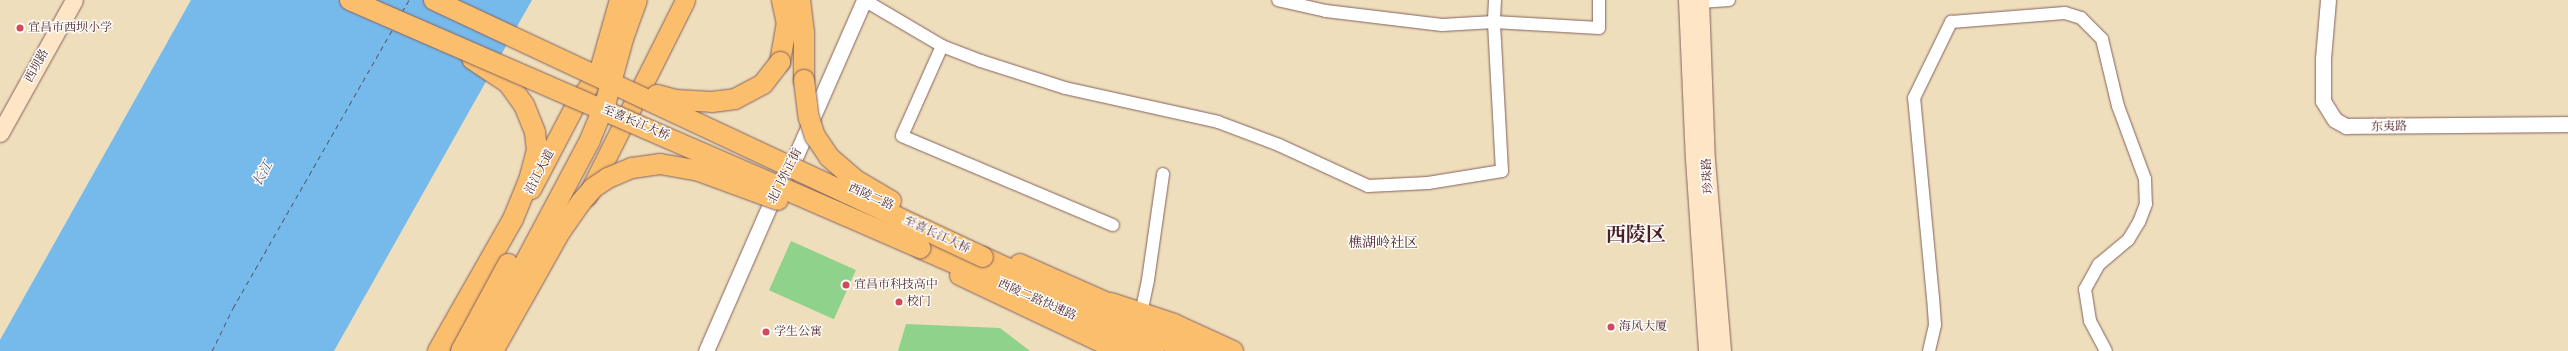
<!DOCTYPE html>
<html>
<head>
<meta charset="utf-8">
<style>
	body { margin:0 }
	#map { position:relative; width:2568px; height:351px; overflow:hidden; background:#efdebc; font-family:"IM FELL Great Primer","Noto Serif SC",serif }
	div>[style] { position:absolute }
	.green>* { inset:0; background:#8fd28b; transform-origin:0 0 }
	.water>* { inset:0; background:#76baec }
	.ferry>* { height:1px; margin-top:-0.5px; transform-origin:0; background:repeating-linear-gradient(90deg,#59556f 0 5px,transparent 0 9px) }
	.roads { filter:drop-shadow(0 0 1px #84625e) drop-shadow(0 0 1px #84625e) }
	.minor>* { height:12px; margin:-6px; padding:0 6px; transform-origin:6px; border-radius:6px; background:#fff }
	.tertiary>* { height:15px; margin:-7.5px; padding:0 7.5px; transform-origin:7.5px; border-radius:7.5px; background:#fff }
	.secondary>* { height:17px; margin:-8.5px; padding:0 8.5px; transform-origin:8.5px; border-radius:8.5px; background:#fde5c5 }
	.primary>* { height:19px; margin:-9.5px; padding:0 9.5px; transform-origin:9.5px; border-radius:9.5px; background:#fabe6d }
	.trunk>* { height:20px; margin:-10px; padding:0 10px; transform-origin:10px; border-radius:10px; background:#fabe6d }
	.bridges { filter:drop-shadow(0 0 1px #84625e) drop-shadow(0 0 1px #84625e) }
	.trunk-bridge>* { height:20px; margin:-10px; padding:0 10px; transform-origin:10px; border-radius:10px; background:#fabe6d }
	.dots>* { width:11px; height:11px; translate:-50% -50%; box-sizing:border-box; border:2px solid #fdfcf7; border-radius:50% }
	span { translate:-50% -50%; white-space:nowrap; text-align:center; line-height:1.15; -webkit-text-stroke:3px #fdfcf7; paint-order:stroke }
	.poi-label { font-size:12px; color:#4a1f2b }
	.left { translate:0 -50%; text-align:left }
	.street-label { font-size:12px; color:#4a1f2b }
	.water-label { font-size:13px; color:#59556f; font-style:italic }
	.quarter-label { font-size:14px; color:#4a1f2b }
	.town-label { font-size:20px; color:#4a1f2b; font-weight:700 }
</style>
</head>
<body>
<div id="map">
	<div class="green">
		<div style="left:791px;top:241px;width:71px;height:54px;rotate:24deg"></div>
		<div style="clip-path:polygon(906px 324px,1000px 328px,1030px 351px,898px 351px)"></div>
	</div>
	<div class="water">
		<div style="clip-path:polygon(191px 0,532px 0,334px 351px,0 351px,0 340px)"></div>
	</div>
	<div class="ferry">
		<div style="left:402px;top:12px;width:14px;rotate:-60deg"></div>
		<div style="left:212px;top:351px;width:48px;rotate:-64deg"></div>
		<div style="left:233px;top:308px;width:322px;rotate:-60.2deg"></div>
	</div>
	<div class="roads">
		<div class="minor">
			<div style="left:864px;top:0;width:91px;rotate:30.5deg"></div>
			<div style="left:942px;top:46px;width:42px;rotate:21deg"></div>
			<div style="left:981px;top:61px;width:88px;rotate:17.8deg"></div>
			<div style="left:1065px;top:88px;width:157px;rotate:12.5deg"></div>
			<div style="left:1218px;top:122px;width:65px;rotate:20.7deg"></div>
			<div style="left:1279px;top:145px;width:98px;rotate:24.7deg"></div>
			<div style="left:1368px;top:186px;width:60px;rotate:-2.9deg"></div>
			<div style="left:1428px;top:183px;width:75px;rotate:-9.2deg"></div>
			<div style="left:1502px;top:171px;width:149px;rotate:-93.1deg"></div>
			<div style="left:1494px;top:22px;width:52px;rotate:176.7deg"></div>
			<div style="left:1442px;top:25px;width:117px;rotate:-173.1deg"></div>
			<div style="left:1326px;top:11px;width:49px;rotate:-167.1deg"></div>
			<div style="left:1495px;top:0;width:22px;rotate:93deg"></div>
			<div style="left:1494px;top:22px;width:105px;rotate:3.3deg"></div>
			<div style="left:1599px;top:28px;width:28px;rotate:-90deg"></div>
			<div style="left:1700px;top:2px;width:29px;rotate:-4deg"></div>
			<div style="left:942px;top:46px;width:98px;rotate:114deg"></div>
			<div style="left:902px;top:136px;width:229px;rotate:22.9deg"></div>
			<div style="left:1140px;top:318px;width:39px;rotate:-78deg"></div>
			<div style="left:1148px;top:280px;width:107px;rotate:-81.9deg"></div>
			<div style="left:1929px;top:351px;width:27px;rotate:-77deg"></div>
			<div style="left:1935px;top:325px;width:27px;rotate:-94deg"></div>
			<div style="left:1933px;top:298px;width:201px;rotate:-95.4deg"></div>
			<div style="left:1914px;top:98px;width:85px;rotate:-64deg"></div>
			<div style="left:1951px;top:22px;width:114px;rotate:-4.5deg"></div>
			<div style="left:2065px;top:13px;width:17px;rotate:17deg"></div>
			<div style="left:2081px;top:18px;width:30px;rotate:45deg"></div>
			<div style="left:2102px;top:39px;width:69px;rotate:76.6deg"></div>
			<div style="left:2118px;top:106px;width:78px;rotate:69.7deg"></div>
			<div style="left:2145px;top:179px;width:25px;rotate:88deg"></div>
			<div style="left:2146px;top:204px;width:19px;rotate:111deg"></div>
			<div style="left:2139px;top:222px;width:21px;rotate:121deg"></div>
			<div style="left:2128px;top:240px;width:38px;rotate:140deg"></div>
			<div style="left:2099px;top:264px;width:29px;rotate:119deg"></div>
			<div style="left:2085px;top:289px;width:32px;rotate:81deg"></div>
			<div style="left:2090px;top:321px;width:34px;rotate:62deg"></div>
		</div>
		<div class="tertiary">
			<div style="left:2328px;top:0;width:58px;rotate:94.9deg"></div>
			<div style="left:2323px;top:58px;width:43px;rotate:90deg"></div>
			<div style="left:2323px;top:101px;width:22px;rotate:58deg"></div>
			<div style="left:2335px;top:120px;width:13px;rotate:29deg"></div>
			<div style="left:2346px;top:126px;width:222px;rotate:-0.5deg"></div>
			<div style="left:706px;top:351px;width:175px;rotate:-66.4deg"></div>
			<div style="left:776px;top:191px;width:34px;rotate:-60deg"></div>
			<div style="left:793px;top:162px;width:177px;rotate:-66.3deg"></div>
		</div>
		<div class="secondary">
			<div style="left:1687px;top:0;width:159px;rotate:87.5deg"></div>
			<div style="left:1694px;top:159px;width:192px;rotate:86.1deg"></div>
			<div style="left:1700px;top:0;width:160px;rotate:87.9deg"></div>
			<div style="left:1706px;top:160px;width:192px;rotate:85.2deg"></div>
			<div style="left:0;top:133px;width:152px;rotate:-60.9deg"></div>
		</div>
		<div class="primary">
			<div style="left:531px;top:189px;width:95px;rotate:-62.4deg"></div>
			<div style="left:575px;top:105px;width:53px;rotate:-54.2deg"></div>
			<div style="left:587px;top:196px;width:219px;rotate:-63.4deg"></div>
			<div style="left:1019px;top:263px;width:116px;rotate:23.9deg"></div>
			<div style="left:959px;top:275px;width:178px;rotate:25.3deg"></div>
			<div style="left:1175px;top:336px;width:36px;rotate:24deg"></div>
		</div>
		<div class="trunk">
			<div style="left:800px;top:0;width:32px;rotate:83deg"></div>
			<div style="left:804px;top:32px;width:48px;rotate:90deg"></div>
			<div style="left:780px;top:62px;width:39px;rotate:-80deg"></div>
			<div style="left:787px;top:24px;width:25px;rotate:-102deg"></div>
			<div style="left:920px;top:248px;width:256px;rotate:23.8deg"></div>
			<div style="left:983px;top:257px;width:226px;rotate:24.5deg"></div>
			<div style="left:1111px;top:303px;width:66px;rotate:18.4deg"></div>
			<div style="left:1174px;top:324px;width:65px;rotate:24.6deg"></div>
			<div style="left:438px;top:351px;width:152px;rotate:-60.4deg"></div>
			<div style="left:513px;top:219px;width:42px;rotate:-67.7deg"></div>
			<div style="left:529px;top:180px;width:30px;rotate:-75deg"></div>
			<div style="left:537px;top:151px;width:19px;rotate:-96deg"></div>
			<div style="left:535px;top:132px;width:29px;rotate:-112deg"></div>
			<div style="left:524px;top:105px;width:27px;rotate:-126deg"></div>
			<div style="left:508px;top:83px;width:43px;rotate:-146.3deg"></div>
		</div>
	</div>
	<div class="bridges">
		<div class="trunk-bridge">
			<div style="left:350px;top:0;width:622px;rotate:23.51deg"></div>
			<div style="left:434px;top:0;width:606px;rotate:25.09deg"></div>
			<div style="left:601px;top:67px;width:70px;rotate:-74.2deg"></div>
			<div style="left:804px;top:80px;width:38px;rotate:83deg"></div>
			<div style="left:809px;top:118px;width:19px;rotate:72deg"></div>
			<div style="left:815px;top:136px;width:25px;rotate:56deg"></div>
			<div style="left:829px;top:157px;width:33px;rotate:41deg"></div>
			<div style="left:854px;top:179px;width:43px;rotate:30.7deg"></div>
			<div style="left:657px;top:95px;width:20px;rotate:15deg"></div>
			<div style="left:676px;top:100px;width:36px;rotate:3deg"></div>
			<div style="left:712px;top:102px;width:23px;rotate:-7deg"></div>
			<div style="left:735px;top:99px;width:32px;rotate:-28deg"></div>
			<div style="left:763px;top:84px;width:28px;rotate:-52deg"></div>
			<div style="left:461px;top:351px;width:99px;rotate:-61.6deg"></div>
			<div style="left:478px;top:351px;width:239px;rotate:-62deg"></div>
			<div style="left:590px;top:140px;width:42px;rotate:-67.7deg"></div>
			<div style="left:606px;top:101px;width:64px;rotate:-74.7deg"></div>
			<div style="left:623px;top:39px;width:41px;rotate:-70.3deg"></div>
			<div style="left:493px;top:351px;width:137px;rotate:-60.6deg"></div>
			<div style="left:560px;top:232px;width:37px;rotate:-55deg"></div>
			<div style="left:581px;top:202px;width:18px;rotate:-49deg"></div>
			<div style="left:593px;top:188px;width:18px;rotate:-34deg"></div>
			<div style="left:608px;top:178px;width:26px;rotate:-23deg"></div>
			<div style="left:632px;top:168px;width:28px;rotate:-8deg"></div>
			<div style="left:660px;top:164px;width:40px;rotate:10deg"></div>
			<div style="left:699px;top:171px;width:84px;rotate:20.2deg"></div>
		</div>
	</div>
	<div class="dots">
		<div style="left:20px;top:28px;background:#d1495b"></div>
		<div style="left:846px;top:285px;background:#d1495b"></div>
		<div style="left:899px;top:302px;background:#d1495b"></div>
		<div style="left:1611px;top:327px;background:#d1495b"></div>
		<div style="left:766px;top:332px;background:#d1495b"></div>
	</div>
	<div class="poi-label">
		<span class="left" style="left:28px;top:28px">宜昌市西坝小学</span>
		<span class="left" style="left:854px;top:285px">宜昌市科技高中</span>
		<span class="left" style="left:907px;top:302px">校门</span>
		<span class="left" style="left:1619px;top:327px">海风大厦</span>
		<span class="left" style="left:774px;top:332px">学生公寓</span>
	</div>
	<div class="street-label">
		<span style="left:37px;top:66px;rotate:-61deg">西坝路</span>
		<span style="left:636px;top:123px;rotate:23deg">至喜长江大桥</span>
		<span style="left:2389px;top:127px;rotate:-1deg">东夷路</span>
		<span style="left:540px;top:172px;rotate:-62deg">沿江大道</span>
		<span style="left:785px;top:176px;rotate:-63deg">北门外正街</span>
		<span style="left:1708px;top:176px;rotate:-94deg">珍珠路</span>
		<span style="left:871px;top:197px;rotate:24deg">西陵二路</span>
		<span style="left:937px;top:235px;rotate:25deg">至喜长江大桥</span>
		<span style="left:1037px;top:300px;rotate:24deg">西陵二路快速路</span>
	</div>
	<div class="water-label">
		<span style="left:263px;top:174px;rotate:-60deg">长江</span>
	</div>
	<div class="quarter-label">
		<span style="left:1383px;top:243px">樵湖岭社区</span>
	</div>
	<div class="town-label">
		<span style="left:1636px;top:234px">西陵区</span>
	</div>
</div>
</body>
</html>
